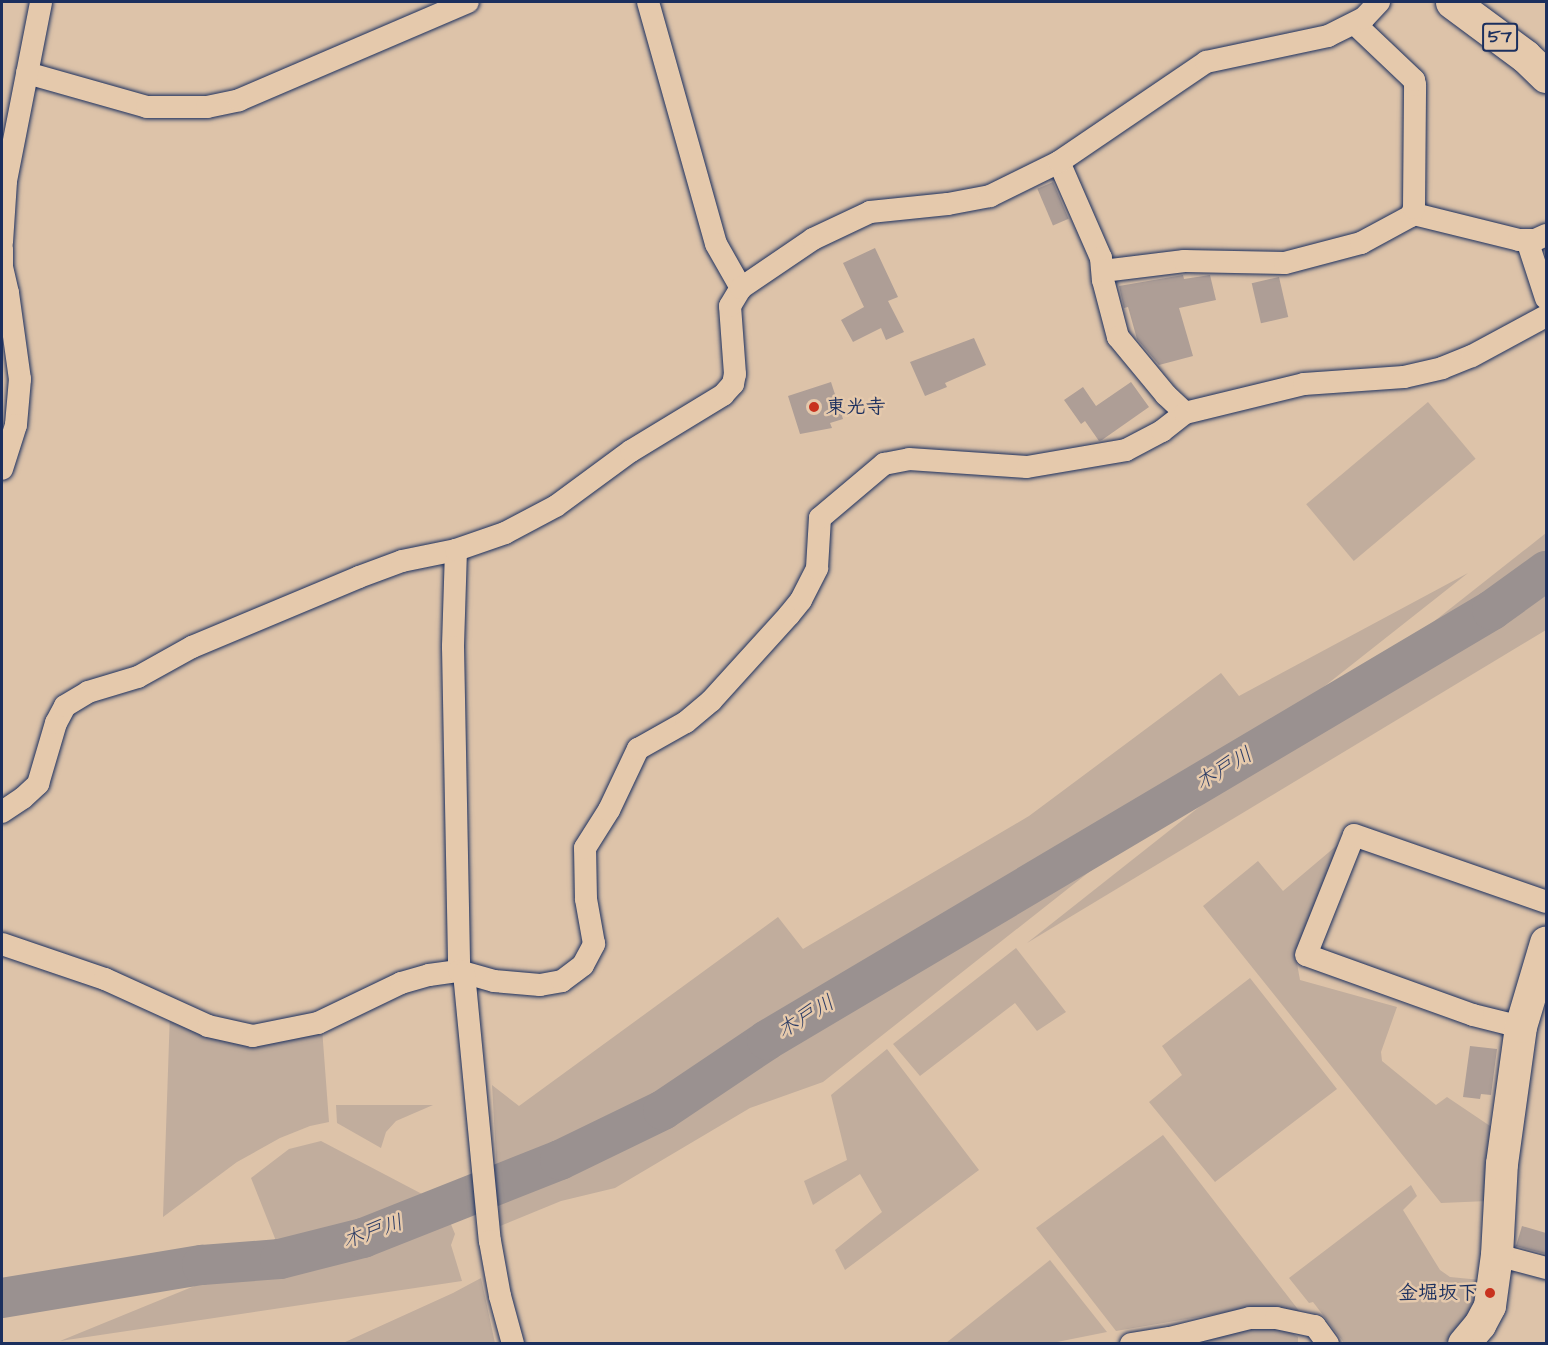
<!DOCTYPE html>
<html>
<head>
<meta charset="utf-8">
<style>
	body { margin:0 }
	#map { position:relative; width:1548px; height:1345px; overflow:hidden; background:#ddc3a9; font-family:"Architects Daughter","Klee One",sans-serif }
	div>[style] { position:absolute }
	.green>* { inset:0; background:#c1ad9d; transform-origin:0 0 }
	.river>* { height:40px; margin:-20px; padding:0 20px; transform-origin:20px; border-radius:20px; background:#9a9190 }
	.building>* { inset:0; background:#ae9e96; transform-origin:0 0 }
	.roads { filter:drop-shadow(0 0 2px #1b2f5e) drop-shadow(0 0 2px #1b2f5e) }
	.street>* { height:22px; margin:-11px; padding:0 11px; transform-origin:11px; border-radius:11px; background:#e5c9ac }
	.secondary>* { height:32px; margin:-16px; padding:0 16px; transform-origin:16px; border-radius:16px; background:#e5c9ac }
	.primary>* { height:33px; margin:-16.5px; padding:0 16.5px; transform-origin:16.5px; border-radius:16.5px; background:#e5c9ac }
	.dots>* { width:16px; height:16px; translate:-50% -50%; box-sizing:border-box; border:3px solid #e5c9ac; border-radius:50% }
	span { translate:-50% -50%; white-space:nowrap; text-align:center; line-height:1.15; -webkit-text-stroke:5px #e5c9ac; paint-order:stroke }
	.shield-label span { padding:2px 4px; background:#e5c9ac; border:2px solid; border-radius:4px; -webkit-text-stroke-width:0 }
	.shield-label { font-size:18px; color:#1b2f5e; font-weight:700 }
	.poi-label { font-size:20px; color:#1b2f5e; font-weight:700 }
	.left { translate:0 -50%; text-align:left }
	.right { translate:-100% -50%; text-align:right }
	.water-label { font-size:21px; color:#2e3e66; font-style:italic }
	.frame { position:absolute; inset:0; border:3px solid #1b2f5e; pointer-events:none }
</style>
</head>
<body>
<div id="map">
	<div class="green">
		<div style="left:1428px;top:402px;width:74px;height:159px;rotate:50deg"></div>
		<div style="clip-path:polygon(1546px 533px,1546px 630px,1027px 943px)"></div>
		<div style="clip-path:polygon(1468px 573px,823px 1082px,750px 1108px,615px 1188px,561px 1201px,500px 1226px,492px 1085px,519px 1106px,778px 917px,803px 949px,1029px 816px,1221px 673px,1239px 696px)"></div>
		<div style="clip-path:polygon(1348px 836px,1296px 958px,1300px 980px,1397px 1007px,1381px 1052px,1382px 1061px,1436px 1105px,1447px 1097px,1496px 1130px,1488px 1201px,1441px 1203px,1203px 906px,1258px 861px,1283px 891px)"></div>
		<div style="clip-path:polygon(1016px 948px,1066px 1012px,1037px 1031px,1015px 1003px,920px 1076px,893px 1044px)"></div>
		<div style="clip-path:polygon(1250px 978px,1337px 1089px,1215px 1182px,1149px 1102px,1182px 1075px,1162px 1046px)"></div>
		<div style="clip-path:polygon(170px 1012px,206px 1030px,322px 1028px,329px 1122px,310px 1126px,280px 1138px,237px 1162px,163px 1217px)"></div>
		<div style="clip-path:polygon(887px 1049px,979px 1170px,845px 1270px,835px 1250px,882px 1212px,860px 1174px,813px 1205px,804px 1181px,847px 1160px,831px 1095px)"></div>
		<div style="clip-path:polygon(336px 1105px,433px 1105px,396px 1121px,386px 1132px,381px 1148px,337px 1123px)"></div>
		<div style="clip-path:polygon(1163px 1135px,1300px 1312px,1246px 1309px,1116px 1331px,1036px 1228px)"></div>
		<div style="clip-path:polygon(321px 1141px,443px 1205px,455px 1234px,451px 1245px,462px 1281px,60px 1341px,280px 1251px,251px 1178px,289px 1149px)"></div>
		<div style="clip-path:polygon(1411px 1185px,1417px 1196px,1403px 1210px,1440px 1270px,1450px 1277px,1481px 1280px,1475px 1315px,1454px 1337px,1443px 1343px,1345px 1344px,1313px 1302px,1309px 1303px,1289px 1278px)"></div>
		<div style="clip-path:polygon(1050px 1260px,1107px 1332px,1052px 1343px,946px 1343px)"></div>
		<div style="clip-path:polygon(481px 1278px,495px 1343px,343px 1343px,453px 1293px)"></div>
		<div style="clip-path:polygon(1284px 1328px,1298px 1337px,1298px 1343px,1178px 1344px,1254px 1329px)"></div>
	</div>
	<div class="river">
		<div style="left:2px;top:1298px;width:203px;rotate:-9.4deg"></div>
		<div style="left:202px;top:1265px;width:78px;rotate:-4.4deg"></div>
		<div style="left:280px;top:1259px;width:86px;rotate:-14.2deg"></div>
		<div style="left:363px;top:1238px;width:212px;rotate:-21.6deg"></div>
		<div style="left:560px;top:1160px;width:114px;rotate:-25.9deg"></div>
		<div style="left:663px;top:1110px;width:125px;rotate:-33.9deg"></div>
		<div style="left:767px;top:1040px;width:843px;rotate:-30.67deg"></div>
		<div style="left:1492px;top:610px;width:67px;rotate:-35.8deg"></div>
	</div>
	<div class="building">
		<div style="left:1053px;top:182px;width:40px;height:17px;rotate:67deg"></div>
		<div style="clip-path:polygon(875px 248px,898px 297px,888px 301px,904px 332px,886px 340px,881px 328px,853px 342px,841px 320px,864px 307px,843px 263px)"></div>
		<div style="clip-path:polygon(1183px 275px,1184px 279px,1210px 275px,1216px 300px,1179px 308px,1193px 356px,1159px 365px,1137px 339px,1128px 307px,1124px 308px,1119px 286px)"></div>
		<div style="left:1279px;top:277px;width:41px;height:28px;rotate:77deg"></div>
		<div style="clip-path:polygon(974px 338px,986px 365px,945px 383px,947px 387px,925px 396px,910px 362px)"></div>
		<div style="clip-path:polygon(831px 382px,843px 419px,830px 423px,832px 428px,800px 434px,788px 396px)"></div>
		<div style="clip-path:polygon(1131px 382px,1149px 407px,1102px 440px,1099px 441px,1085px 421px,1081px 424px,1064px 400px,1083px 387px,1096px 406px)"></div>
		<div style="clip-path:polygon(1470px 1046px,1497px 1049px,1491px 1095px,1481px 1094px,1480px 1099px,1463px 1097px)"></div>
		<div style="clip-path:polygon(1522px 1226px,1546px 1233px,1546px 1254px,1516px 1246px)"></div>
	</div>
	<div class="roads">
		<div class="street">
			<div style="left:648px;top:2px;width:251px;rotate:74.3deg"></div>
			<div style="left:716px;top:244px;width:51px;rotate:60.4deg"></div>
			<div style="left:27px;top:73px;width:125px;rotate:15.8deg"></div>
			<div style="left:147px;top:107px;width:60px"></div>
			<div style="left:207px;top:107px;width:33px;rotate:-12deg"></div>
			<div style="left:239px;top:100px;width:249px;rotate:-23.2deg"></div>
			<div style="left:1059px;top:162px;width:105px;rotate:66.4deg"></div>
			<div style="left:1101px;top:258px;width:22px;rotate:85deg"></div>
			<div style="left:1103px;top:280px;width:59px;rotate:75.3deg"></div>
			<div style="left:1118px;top:337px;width:75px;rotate:50.4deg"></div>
			<div style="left:1166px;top:395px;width:26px;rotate:43deg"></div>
			<div style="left:1414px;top:214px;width:108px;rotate:13.9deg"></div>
			<div style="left:1519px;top:240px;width:16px"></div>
			<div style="left:1535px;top:240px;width:12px;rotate:-24deg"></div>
			<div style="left:1527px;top:240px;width:61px;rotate:71.9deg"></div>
			<div style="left:2px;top:242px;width:61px;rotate:-86.2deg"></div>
			<div style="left:6px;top:181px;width:182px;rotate:-78.9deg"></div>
			<div style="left:2px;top:249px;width:18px;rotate:90deg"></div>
			<div style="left:2px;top:267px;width:27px;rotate:77deg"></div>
			<div style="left:8px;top:293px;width:87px;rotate:82.1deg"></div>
			<div style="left:20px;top:379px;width:46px;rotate:95deg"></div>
			<div style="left:16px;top:425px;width:46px;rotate:107.7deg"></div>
			<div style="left:1103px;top:271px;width:82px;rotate:-7deg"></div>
			<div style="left:1184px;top:261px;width:101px;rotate:1.1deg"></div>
			<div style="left:1285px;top:263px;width:79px;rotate:-14.7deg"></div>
			<div style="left:1361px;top:243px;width:57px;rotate:-28.4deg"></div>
			<div style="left:1411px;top:216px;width:9px;rotate:-69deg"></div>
			<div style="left:1414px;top:208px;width:123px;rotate:-89.5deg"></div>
			<div style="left:1415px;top:85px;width:5px;rotate:-101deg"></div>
			<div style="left:1414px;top:80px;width:81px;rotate:-136.5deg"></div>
			<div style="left:456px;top:550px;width:97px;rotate:91.8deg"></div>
			<div style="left:453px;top:647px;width:324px;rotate:88.9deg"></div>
			<div style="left:2px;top:812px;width:25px;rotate:-34deg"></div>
			<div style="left:23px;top:798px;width:21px;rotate:-43deg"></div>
			<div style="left:38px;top:784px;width:64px;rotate:-73.6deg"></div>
			<div style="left:56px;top:723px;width:19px;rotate:-62deg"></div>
			<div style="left:65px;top:706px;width:27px;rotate:-31deg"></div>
			<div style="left:88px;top:692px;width:52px;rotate:-16.7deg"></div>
			<div style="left:138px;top:677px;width:62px;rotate:-29.1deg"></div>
			<div style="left:192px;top:647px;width:181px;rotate:-22.7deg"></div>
			<div style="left:359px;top:577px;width:46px;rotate:-20.4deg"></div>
			<div style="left:402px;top:561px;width:55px;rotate:-11.5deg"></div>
			<div style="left:456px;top:550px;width:52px;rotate:-19.1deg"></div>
			<div style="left:505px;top:533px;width:58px;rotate:-27.9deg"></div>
			<div style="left:556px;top:506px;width:93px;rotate:-36.3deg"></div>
			<div style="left:631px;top:451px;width:108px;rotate:-31.3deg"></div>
			<div style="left:723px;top:395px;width:15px;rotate:-48deg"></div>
			<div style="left:733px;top:384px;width:10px;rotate:-79deg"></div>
			<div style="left:735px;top:374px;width:68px;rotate:-94.2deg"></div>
			<div style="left:730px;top:306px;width:21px;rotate:-59deg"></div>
			<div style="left:741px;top:288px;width:87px;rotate:-34.2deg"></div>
			<div style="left:813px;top:239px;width:63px;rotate:-25.3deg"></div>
			<div style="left:870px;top:212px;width:78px;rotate:-5.9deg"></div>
			<div style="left:948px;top:204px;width:43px;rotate:-10.8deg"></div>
			<div style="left:990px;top:196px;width:77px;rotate:-26.2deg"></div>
			<div style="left:1059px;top:162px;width:178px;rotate:-34.2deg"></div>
			<div style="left:1206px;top:62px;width:125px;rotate:-12deg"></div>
			<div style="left:1328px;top:36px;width:40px;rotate:-26.6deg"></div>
			<div style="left:1364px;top:18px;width:22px;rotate:-47deg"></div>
			<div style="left:2px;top:944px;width:109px;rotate:18.8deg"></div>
			<div style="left:105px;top:979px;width:113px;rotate:24.5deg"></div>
			<div style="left:208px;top:1026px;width:46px;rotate:12.5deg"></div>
			<div style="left:253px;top:1036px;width:66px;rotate:-11.3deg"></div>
			<div style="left:318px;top:1023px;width:92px;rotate:-25.7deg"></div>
			<div style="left:401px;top:983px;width:29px;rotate:-16deg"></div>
			<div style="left:429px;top:975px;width:30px;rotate:-8deg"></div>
			<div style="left:459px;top:971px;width:36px;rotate:16deg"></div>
			<div style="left:494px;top:981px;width:46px;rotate:5deg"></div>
			<div style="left:540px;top:985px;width:22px;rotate:-10deg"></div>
			<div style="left:562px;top:981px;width:26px;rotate:-37deg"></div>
			<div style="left:583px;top:965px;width:24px;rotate:-62deg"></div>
			<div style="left:594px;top:944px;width:46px;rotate:-100.1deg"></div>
			<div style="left:586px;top:899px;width:51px;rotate:-91.1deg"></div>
			<div style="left:585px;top:848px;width:45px;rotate:-57.7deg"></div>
			<div style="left:609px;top:810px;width:68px;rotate:-64.6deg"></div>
			<div style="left:638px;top:749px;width:55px;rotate:-29.4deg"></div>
			<div style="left:686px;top:722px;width:33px;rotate:-40deg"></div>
			<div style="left:711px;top:701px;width:116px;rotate:-47.8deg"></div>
			<div style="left:789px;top:615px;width:19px;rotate:-51deg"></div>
			<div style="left:801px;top:600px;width:36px;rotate:-63deg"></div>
			<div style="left:817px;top:568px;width:50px;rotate:-86.6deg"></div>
			<div style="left:820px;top:518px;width:84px;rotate:-40.2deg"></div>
			<div style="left:884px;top:464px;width:25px;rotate:-11deg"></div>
			<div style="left:909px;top:459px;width:118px;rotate:3.9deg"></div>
			<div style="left:1027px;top:467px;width:100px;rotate:-9.7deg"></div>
			<div style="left:1126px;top:450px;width:41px;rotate:-27.8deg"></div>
			<div style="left:1162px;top:431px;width:29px;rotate:-38deg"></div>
			<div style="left:1185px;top:413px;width:122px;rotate:-13.7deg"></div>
			<div style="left:1304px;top:384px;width:100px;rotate:-4deg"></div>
			<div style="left:1404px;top:377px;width:39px;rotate:-13deg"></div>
			<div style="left:1442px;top:368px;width:32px;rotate:-22deg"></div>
			<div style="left:1472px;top:356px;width:84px;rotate:-28.4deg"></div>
			<div style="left:464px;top:973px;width:269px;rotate:84.5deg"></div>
			<div style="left:490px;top:1241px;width:56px;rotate:79.7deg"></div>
			<div style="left:500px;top:1296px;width:50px;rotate:74.8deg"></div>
			<div style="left:1521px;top:1027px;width:49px;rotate:-166deg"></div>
			<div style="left:1473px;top:1015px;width:177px;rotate:-160.2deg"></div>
			<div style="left:1306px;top:955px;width:129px;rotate:-68.2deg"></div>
			<div style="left:1354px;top:835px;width:203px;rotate:19.2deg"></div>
			<div style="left:1497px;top:1255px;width:51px;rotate:14.9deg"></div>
			<div style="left:1131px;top:1344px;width:39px;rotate:-9deg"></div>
			<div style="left:1170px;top:1338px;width:82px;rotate:-14deg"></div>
			<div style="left:1250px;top:1318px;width:26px"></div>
			<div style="left:1276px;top:1318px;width:40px;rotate:12deg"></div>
			<div style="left:1315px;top:1326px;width:22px;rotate:54deg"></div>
		</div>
		<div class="secondary">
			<div style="left:1464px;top:1344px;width:25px;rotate:-50deg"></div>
			<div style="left:1480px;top:1325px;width:21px;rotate:-62deg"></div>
			<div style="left:1490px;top:1306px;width:51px;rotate:-82.2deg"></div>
			<div style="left:1497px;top:1255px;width:91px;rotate:-86.9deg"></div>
			<div style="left:1502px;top:1164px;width:138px;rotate:-82.1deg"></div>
			<div style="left:1521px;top:1027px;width:88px;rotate:-73.4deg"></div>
		</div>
		<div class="primary">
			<div style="left:1452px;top:2px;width:91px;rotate:36.5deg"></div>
			<div style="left:1525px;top:56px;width:29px;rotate:44deg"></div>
		</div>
	</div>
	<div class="dots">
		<div style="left:814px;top:407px;background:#c8321e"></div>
		<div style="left:1490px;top:1293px;background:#c8321e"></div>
	</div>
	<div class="shield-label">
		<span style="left:1500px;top:37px">57</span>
	</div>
	<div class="poi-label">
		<span class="left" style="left:826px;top:407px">東光寺</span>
		<span class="right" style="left:1478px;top:1293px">金堀坂下</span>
	</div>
	<div class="water-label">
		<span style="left:1224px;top:769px;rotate:-31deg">木戸川</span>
		<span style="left:806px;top:1017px;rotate:-31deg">木戸川</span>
		<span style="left:373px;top:1232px;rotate:-19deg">木戸川</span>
	</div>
	<div class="frame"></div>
</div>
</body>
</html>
